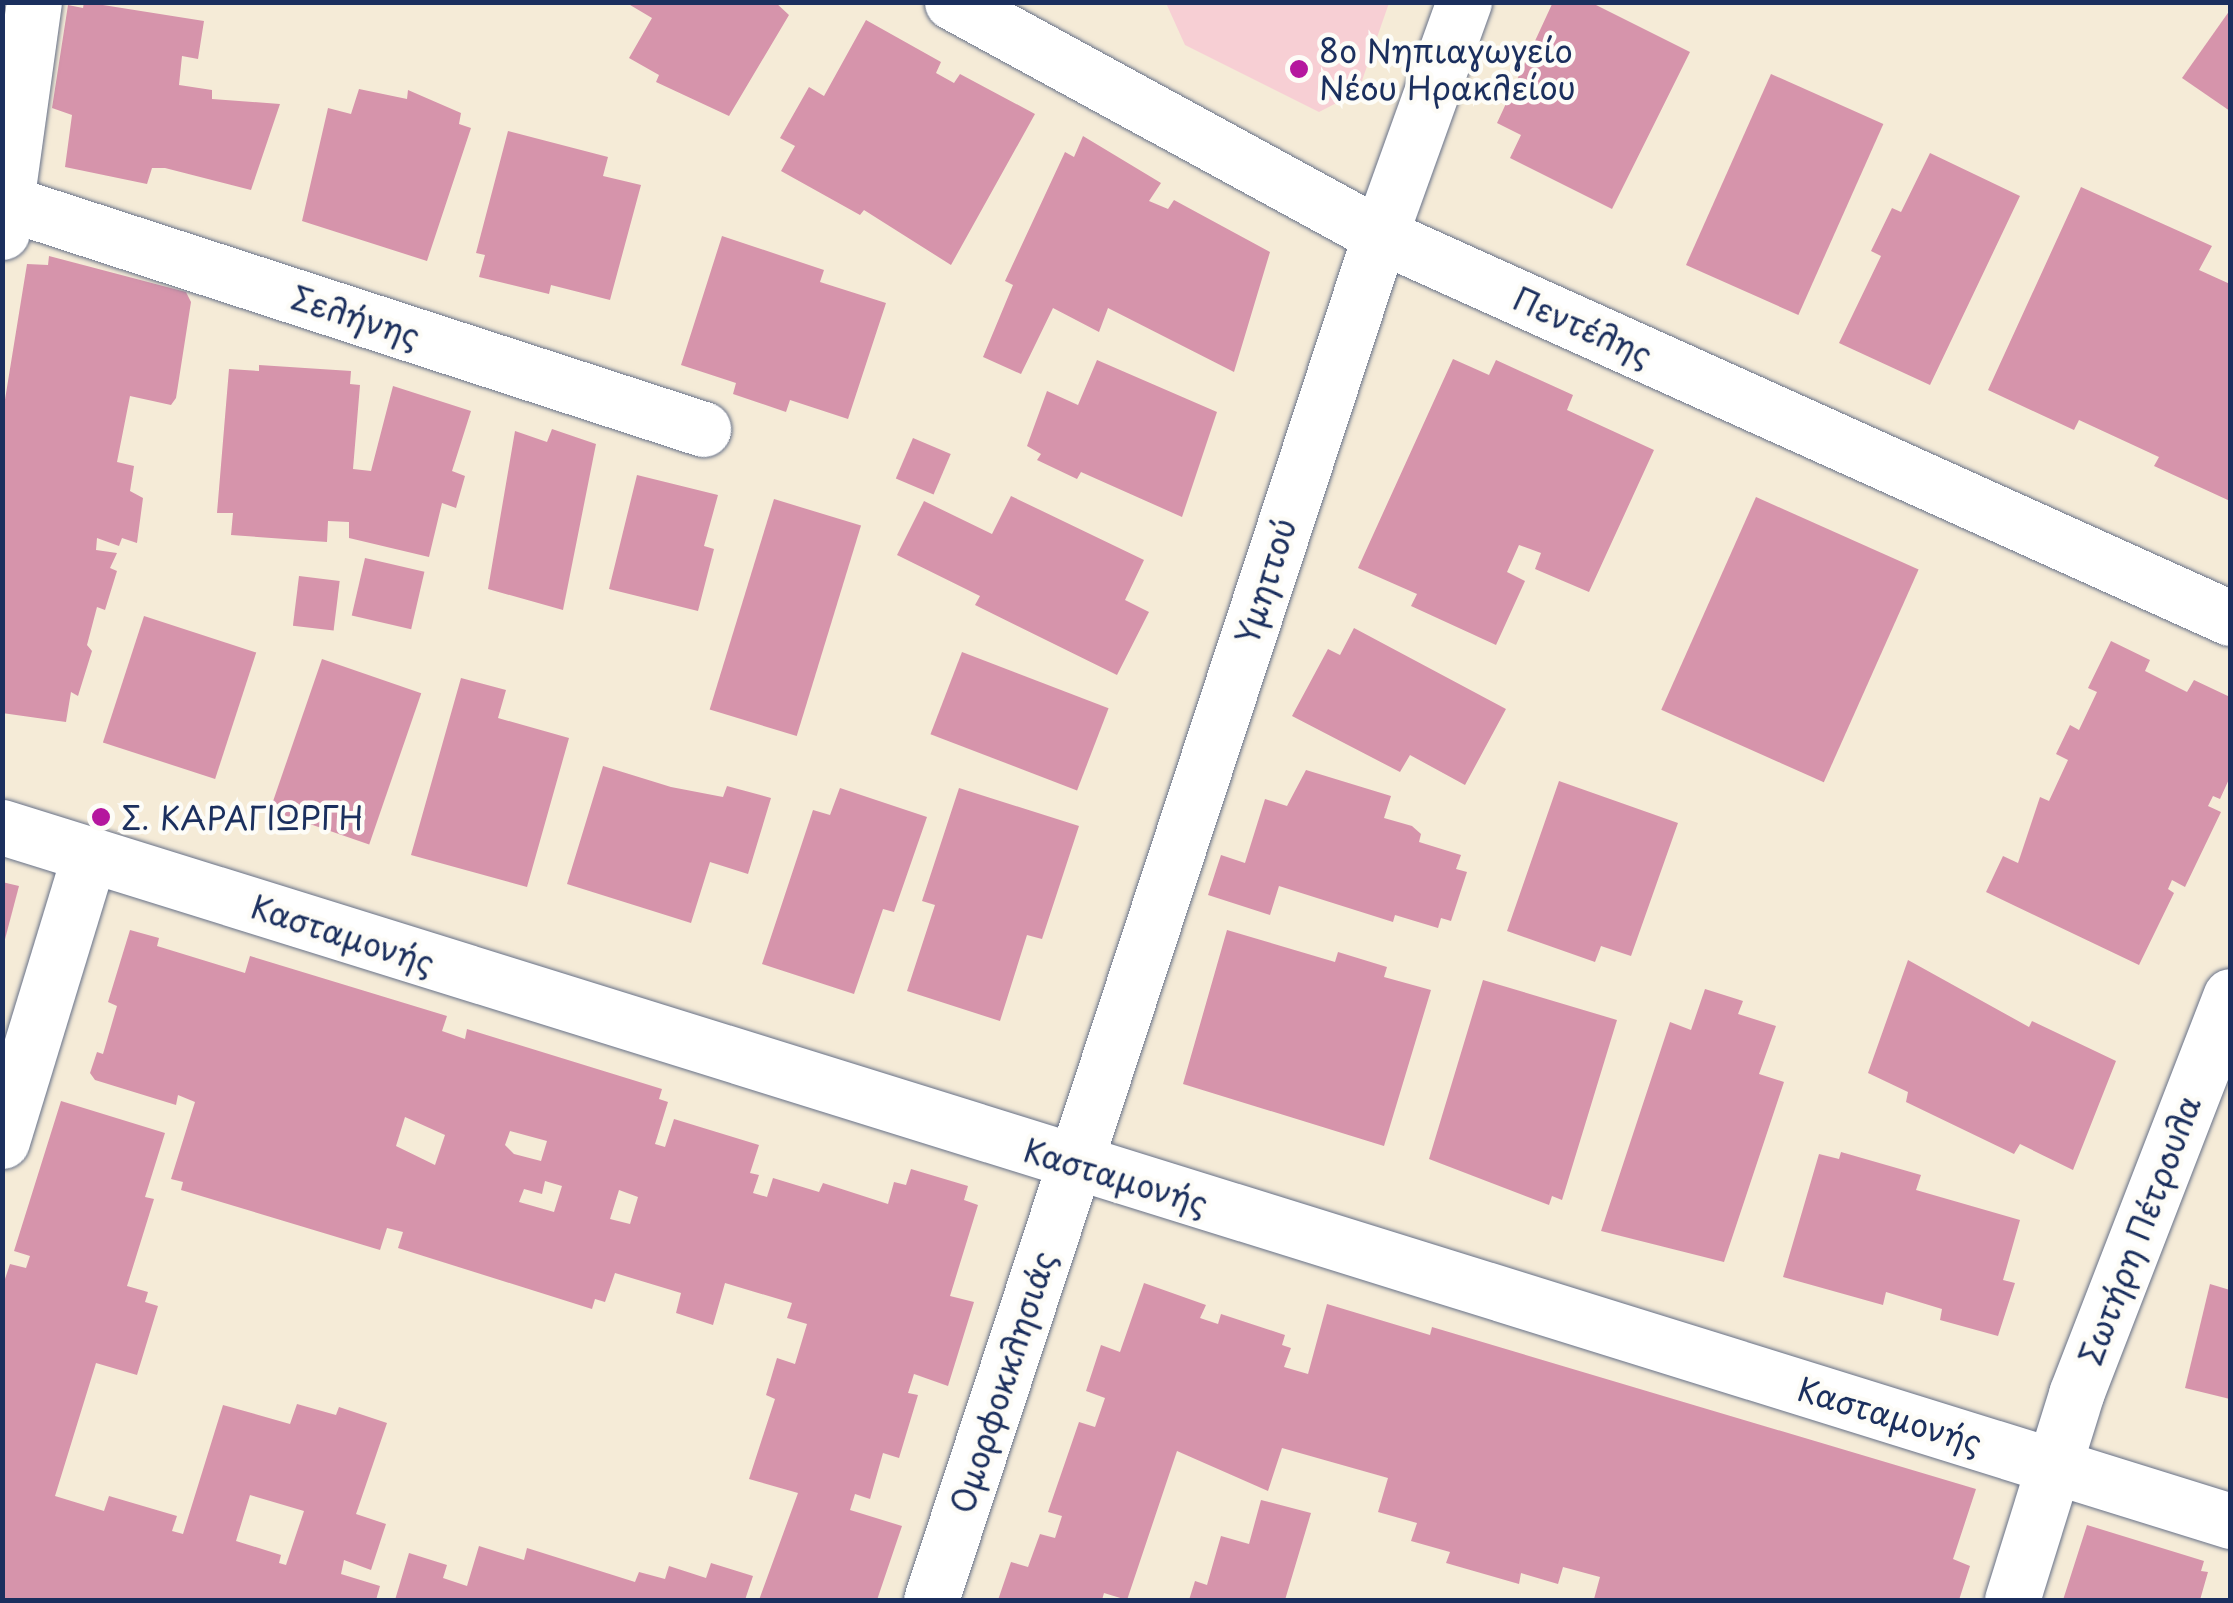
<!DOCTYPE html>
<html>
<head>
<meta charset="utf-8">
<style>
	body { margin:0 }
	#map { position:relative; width:2233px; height:1603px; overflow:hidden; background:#f5ebd7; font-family:"Playpen Sans",sans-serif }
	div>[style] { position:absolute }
	.built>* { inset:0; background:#f7cfd4 }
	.building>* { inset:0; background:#d694ab; transform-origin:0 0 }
	.roads { filter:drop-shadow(0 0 2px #677188) drop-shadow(0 0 2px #677188) }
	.street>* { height:55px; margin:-27.5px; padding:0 27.5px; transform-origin:27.5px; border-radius:27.5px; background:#fff }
	.secondary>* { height:55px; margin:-27.5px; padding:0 27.5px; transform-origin:27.5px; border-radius:27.5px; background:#fff }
	.dots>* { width:28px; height:28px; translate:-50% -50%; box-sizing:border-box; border:5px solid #fdfcf7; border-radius:50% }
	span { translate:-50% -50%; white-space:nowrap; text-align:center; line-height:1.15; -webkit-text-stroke:9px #fdfcf7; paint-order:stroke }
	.poi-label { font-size:32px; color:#1b2f5e }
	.left { translate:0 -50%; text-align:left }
	.street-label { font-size:32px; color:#1b2f5e }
	.frame { position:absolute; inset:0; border:5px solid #1b2f5e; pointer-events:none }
</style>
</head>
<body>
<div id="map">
	<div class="built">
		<div style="clip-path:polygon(1166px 3px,1389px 3px,1358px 92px,1319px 112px,1185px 45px)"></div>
	</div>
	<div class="building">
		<div style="clip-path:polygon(84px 2px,204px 21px,198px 59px,182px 56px,179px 85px,212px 90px,212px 99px,280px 104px,251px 190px,165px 168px,152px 168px,147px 184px,65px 167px,72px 115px,52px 108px,68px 5px,83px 8px)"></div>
		<div style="clip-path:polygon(625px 2px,775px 2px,789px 15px,729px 116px,656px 82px,659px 75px,629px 58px,652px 18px)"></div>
		<div style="clip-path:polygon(1553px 2px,1590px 2px,1690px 52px,1612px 209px,1510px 158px,1521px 135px,1497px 123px)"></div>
		<div style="clip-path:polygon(2230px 10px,2230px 111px,2182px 78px)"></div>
		<div style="clip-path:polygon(866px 20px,941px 62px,936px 73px,954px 83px,960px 74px,1035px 114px,951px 265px,864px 210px,860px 215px,781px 171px,795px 146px,780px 138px,809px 87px,824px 96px)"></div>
		<div style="left:1771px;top:74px;width:123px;height:209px;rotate:24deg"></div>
		<div style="clip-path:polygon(359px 89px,407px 99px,408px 90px,461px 113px,459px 124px,471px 128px,427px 261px,302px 221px,328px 108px,351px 114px)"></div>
		<div style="clip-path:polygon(508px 131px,608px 157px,603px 176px,641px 185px,610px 300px,551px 285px,549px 294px,479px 277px,485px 255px,476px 253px)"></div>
		<div style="clip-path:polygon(1083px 136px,1161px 183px,1149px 201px,1168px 209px,1174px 200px,1270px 252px,1234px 372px,1108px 308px,1099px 332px,1053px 308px,1021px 374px,983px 357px,1013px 285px,1005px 281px,1065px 152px,1074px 157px)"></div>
		<div style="clip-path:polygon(1930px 153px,2020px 196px,1930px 385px,1839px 343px,1881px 256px,1871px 251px,1892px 208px,1901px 212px)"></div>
		<div style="clip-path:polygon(2081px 187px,2212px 246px,2199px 270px,2230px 284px,2230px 501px,2154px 466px,2159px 457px,2079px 420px,2074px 430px,1988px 390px)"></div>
		<div style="clip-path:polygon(722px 236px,824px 270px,820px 282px,886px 303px,848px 419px,790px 400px,786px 412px,733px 394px,736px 383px,681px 365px)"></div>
		<div style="clip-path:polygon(49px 256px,186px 292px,191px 302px,176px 398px,171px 405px,130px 396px,117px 462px,134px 466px,130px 491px,143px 498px,137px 543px,122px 538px,119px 546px,97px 538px,96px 550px,117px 553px,110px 568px,117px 571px,105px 610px,97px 607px,87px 645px,92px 651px,78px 696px,71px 692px,66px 722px,2px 713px,2px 418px,27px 264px,48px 265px)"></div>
		<div style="clip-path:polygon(1453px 359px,1489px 375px,1496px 360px,1573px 395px,1567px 410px,1654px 450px,1589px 592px,1535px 569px,1541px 553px,1519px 545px,1507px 572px,1525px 581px,1496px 645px,1411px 606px,1417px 594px,1358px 568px)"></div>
		<div style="clip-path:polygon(1097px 360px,1217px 412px,1182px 517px,1081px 472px,1077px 479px,1037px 460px,1041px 454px,1027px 446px,1047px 391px,1078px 405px)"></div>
		<div style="clip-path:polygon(259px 365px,351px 371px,350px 384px,360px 385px,353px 469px,371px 471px,393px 386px,471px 411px,452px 471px,465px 476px,456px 508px,442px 503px,429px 557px,349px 538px,349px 522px,328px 521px,327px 542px,231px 535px,233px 513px,217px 513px,229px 369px,259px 371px)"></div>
		<div style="clip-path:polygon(552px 429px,596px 444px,563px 610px,488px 589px,515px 431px,547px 442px)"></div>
		<div style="left:913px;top:438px;width:41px;height:44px;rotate:23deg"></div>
		<div style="clip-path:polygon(637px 475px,718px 495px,704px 546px,714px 549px,698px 611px,609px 589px)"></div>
		<div style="clip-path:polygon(1011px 496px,1144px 560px,1125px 600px,1149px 612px,1117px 675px,975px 605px,980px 596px,897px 555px,924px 501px,992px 534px)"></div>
		<div style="left:1756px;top:497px;width:178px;height:233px;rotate:24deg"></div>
		<div style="left:774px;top:499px;width:91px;height:220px;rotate:17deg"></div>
		<div style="left:365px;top:558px;width:61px;height:59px;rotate:13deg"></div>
		<div style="left:299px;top:576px;width:41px;height:50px;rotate:7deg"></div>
		<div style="left:144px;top:616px;width:118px;height:133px;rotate:18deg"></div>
		<div style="clip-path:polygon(1354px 628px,1506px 709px,1465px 785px,1410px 755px,1400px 772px,1292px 716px,1328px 649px,1340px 655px)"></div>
		<div style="clip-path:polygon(2111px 641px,2150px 660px,2145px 671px,2187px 692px,2194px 680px,2230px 697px,2230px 777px,2220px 799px,2213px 796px,2208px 806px,2221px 812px,2185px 887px,2172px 880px,2168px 889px,2174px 893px,2139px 965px,1986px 892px,2003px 856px,2018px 863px,2040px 797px,2049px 801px,2068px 760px,2056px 754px,2070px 725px,2079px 730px,2097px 692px,2088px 688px)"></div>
		<div style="left:962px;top:652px;width:157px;height:88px;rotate:21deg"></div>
		<div style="left:322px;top:659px;width:105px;height:160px;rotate:19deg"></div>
		<div style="clip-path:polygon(461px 678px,506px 690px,498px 718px,569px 738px,527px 887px,411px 855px)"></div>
		<div style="clip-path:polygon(603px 766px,671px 787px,723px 797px,727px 786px,771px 798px,748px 874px,710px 862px,691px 923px,567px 884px)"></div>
		<div style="clip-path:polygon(1306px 770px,1391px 796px,1384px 818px,1412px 826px,1421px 834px,1419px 842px,1461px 855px,1456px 869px,1467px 872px,1451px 921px,1441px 918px,1438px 928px,1395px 915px,1393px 922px,1279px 886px,1270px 915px,1208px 895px,1221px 855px,1245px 863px,1265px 799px,1287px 806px)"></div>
		<div style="clip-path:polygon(1559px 781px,1678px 823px,1631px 956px,1601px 946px,1595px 962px,1507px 931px)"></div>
		<div style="clip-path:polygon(840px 788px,927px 817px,894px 912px,883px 909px,854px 994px,762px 964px,813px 810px,830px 815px)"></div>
		<div style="clip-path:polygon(959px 788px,1079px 826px,1042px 939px,1027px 935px,1000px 1021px,907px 991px,935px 905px,922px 901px)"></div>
		<div style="clip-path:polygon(2px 882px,19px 886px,4px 943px,2px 942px)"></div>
		<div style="clip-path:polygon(evenodd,130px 930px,159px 938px,157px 946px,245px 973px,250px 956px,447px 1016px,442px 1031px,465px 1039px,467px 1029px,662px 1089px,659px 1099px,668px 1102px,655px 1144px,665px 1147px,674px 1119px,759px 1145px,750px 1173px,759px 1175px,753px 1193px,767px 1197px,773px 1178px,819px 1192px,823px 1183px,888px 1204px,894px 1182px,906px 1185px,911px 1169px,968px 1186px,964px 1200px,978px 1205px,950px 1296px,974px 1302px,948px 1386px,914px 1374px,908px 1393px,918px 1395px,899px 1458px,883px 1453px,870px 1499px,855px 1494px,850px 1510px,902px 1526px,877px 1600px,759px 1600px,798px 1493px,749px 1479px,775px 1399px,766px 1395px,777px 1358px,795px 1364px,807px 1324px,787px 1318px,792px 1303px,725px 1283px,713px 1325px,676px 1313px,681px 1293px,615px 1273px,605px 1302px,595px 1299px,592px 1309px,398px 1248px,403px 1232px,387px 1228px,380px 1250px,181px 1190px,183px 1182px,171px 1179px,195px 1102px,178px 1095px,176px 1105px,95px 1080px,90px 1073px,97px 1052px,103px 1054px,117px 1006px,108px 1002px,130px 930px,405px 1117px,445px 1135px,435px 1165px,396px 1146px,405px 1117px,130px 930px,510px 1131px,547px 1141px,541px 1161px,514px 1154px,505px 1145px,510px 1131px,130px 930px,545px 1181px,562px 1186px,554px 1212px,519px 1202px,524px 1189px,542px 1194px,545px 1181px,130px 930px,619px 1190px,638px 1197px,630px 1224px,610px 1219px,619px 1190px)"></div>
		<div style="clip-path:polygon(1227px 930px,1335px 962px,1338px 952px,1387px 967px,1384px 977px,1431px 990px,1384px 1146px,1183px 1084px)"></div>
		<div style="clip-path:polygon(1908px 960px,2029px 1027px,2032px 1021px,2116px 1061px,2073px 1170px,2020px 1144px,2014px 1154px,1906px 1102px,1908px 1092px,1868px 1073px)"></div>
		<div style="clip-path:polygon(1483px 980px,1617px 1020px,1562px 1200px,1552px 1196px,1549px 1205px,1429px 1159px)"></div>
		<div style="clip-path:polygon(1705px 989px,1743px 1001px,1738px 1014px,1776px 1026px,1759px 1074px,1784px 1082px,1724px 1262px,1601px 1231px,1670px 1022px,1691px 1030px)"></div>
		<div style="clip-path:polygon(evenodd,61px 1101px,165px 1133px,145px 1197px,154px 1199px,127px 1286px,148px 1292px,145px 1302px,158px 1306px,137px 1375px,96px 1363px,55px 1496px,104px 1511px,109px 1496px,177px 1516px,172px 1531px,183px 1534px,223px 1405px,290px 1424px,297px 1404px,336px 1415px,339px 1407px,387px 1423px,356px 1514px,386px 1524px,371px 1570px,344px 1560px,341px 1574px,380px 1586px,376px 1600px,2px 1600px,2px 1288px,10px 1264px,26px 1268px,30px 1256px,14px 1251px,61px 1101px,250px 1495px,304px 1511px,286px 1565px,279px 1563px,281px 1555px,236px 1541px,250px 1495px)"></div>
		<div style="clip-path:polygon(1841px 1152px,1921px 1175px,1916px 1190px,2020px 1220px,2003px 1280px,2015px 1283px,1998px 1336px,1940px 1320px,1942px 1309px,1886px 1292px,1883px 1305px,1783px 1277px,1819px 1154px,1839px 1159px)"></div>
		<div style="clip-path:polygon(1144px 1283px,1206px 1305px,1200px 1318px,1218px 1324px,1221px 1314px,1285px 1335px,1282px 1345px,1291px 1348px,1284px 1367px,1308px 1374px,1327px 1304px,1430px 1335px,1432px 1327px,1976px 1489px,1953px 1559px,1970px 1566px,1959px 1600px,1601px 1600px,1594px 1599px,1600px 1577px,1563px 1567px,1558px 1584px,1521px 1573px,1519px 1584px,1446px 1563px,1450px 1552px,1411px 1541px,1417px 1523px,1378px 1512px,1388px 1478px,1282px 1448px,1268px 1491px,1177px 1451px,1127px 1600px,1104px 1593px,1102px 1600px,998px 1600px,1011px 1562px,1028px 1567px,1040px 1534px,1055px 1538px,1062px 1516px,1048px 1512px,1079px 1422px,1095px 1427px,1105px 1398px,1086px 1391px,1101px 1345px,1120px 1352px)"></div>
		<div style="clip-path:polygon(2210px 1284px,2230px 1290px,2230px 1399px,2185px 1388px)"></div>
		<div style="clip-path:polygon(1261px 1500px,1311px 1513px,1285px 1600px,1189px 1600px,1195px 1581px,1207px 1585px,1221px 1536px,1249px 1544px)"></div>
		<div style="clip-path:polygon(2087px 1525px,2204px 1561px,2201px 1571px,2208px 1572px,2200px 1600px,2063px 1600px)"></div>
		<div style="clip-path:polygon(479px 1546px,524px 1560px,527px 1548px,635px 1582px,639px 1572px,665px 1579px,669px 1566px,706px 1578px,711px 1563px,753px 1576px,745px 1600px,395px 1600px,409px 1553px,447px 1565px,443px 1578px,467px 1586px)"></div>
	</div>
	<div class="roads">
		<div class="street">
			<div style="left:952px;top:2px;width:487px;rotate:28.6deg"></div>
			<div style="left:1380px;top:235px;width:932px;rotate:24.26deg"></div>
			<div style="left:8px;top:203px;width:731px;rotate:18.01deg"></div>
			<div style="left:2px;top:1141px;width:300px;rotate:-73deg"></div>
			<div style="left:931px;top:1600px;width:1437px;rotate:-71.79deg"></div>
			<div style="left:1380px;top:235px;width:248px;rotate:-70.2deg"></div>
			<div style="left:2012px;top:1600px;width:216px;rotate:-72.7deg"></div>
			<div style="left:2076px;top:1394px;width:427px;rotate:-68.8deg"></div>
		</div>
		<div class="secondary">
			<div style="left:2px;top:232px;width:232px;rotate:-82.1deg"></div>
			<div style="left:2px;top:827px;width:2334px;rotate:17.3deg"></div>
		</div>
	</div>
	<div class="dots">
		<div style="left:1299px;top:69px;background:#b5179e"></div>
		<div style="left:101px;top:817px;background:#b5179e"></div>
	</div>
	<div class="poi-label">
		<span class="left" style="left:1319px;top:69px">8ο Νηπιαγωγείο<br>Νέου Ηρακλείου</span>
		<span class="left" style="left:121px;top:817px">Σ. ΚΑΡΑΓΙΩΡΓΗ</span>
	</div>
	<div class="street-label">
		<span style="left:356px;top:316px;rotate:18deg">Σελήνης</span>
		<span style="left:1583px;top:326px;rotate:24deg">Πεντέλης</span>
		<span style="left:1265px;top:581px;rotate:-72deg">Υμηττού</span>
		<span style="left:343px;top:934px;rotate:18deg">Κασταμονής</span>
		<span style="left:1116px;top:1176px;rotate:17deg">Κασταμονής</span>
		<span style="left:2139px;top:1230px;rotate:-69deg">Σωτήρη Πέτρουλα</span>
		<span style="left:1002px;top:1382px;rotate:-72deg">Ομορφοκκλησιάς</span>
		<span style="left:1890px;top:1415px;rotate:17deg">Κασταμονής</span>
	</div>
	<div class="frame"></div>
</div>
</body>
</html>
